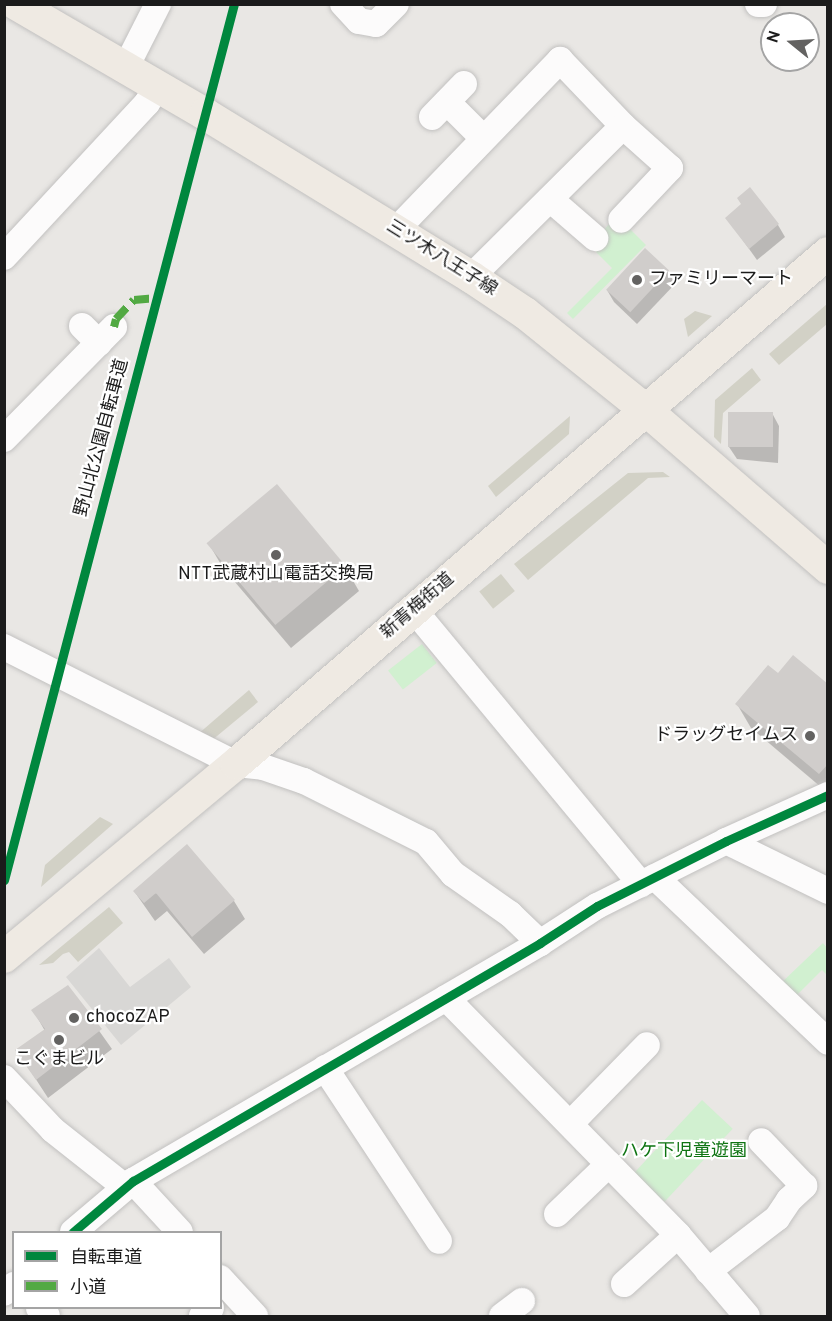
<!DOCTYPE html>
<html>
<head>
<meta charset="utf-8">
<style>
	body { margin:0 }
	#map { position:relative; width:832px; height:1321px; overflow:hidden; background:#e9e7e4; font-family:Overpass,"Noto Sans JP",sans-serif }
	div>[style] { position:absolute }
	.residential>* { inset:0; background:#d8d7d5 }
	.construction>* { inset:0; background:#d2d1c6; transform-origin:0 0 }
	.park>* { inset:0; background:#d1f0d0; transform-origin:0 0 }
	.shadow>* { inset:0; background:#0003 }
	.building>* { inset:0; background:#d0cdcb; transform-origin:0 0 }
	.roads { filter:drop-shadow(0 0 2px #c2c1c0) drop-shadow(0 0 2px #c2c1c0) }
	.minor>* { height:26px; margin:-13px; padding:0 13px; transform-origin:13px; border-radius:13px; background:#fcfbfb }
	.major>* { height:32px; margin:-16px; padding:0 16px; transform-origin:16px; border-radius:16px; background:#efeae3 }
	.quiet>* { height:8px; margin-top:-4px; transform-origin:0; background:repeating-linear-gradient(90deg,#52a943 0 15px,transparent 0 23px) }
	.cycleway>* { height:9px; margin:-4.5px; padding:0 4.5px; transform-origin:4.5px; border-radius:4.5px; background:#00873e }
	.dots>* { width:16px; height:16px; translate:-50% -50%; box-sizing:border-box; border:3px solid #fff; border-radius:50% }
	span { translate:-50% -50%; white-space:nowrap; text-align:center; line-height:1.15; -webkit-text-stroke:4.5px #fff; paint-order:stroke }
	.street-label { font-size:18px; color:#1b1b1b }
	.poi-label { font-size:18px; color:#1b1b1b }
	.left { translate:0 -50%; text-align:left }
	.right { translate:-100% -50%; text-align:right }
	.park-label { font-size:18px; color:#0e7412 }
	.frame { position:absolute; inset:0; border:6px solid #1b1b1b; pointer-events:none }
	.legend { position:absolute; left:12px; top:1231px; width:210px; height:78px; box-sizing:border-box; background:#fff; border:2px solid #a4a4a4; margin:0; padding:8px 10px; list-style:none; font-size:18px; color:#1b1b1b }
	.legend li { display:flex; align-items:center; gap:12px; height:30px }
	.legend b { width:30px; border:2px solid #a4a4a4 }
	.north { position:absolute; left:760px; top:12px; width:60px; height:60px; box-sizing:border-box; background:#fff; border:2px solid #a4a4a4; border-radius:50%; rotate:288deg; font-size:16px; font-weight:700; line-height:24px; text-align:center; color:#1b1b1b }
	.north::after { content:''; display:block; margin:auto; width:21px; height:27px; background:#636261; clip-path:polygon(50% 0,100% 100%,50% 72%,0 100%) }
</style>
</head>
<body>
<div id="map">
	<div class="residential">
		<div style="clip-path:polygon(99px 948px,130px 987px,169px 958px,191px 987px,121px 1045px,66px 977px)"></div>
	</div>
	<div class="construction">
		<div style="clip-path:polygon(827px 304px,827px 324px,779px 365px,769px 354px)"></div>
		<div style="clip-path:polygon(695px 311px,712px 316px,688px 337px,684px 319px)"></div>
		<div style="clip-path:polygon(752px 368px,761px 380px,723px 413px,721px 444px,714px 437px,715px 400px)"></div>
		<div style="clip-path:polygon(570px 416px,569px 434px,496px 497px,488px 486px)"></div>
		<div style="clip-path:polygon(663px 472px,670px 477px,648px 478px,528px 580px,514px 564px,628px 473px)"></div>
		<div style="left:501px;top:574px;width:22px;height:28px;rotate:51deg"></div>
		<div style="clip-path:polygon(249px 690px,258px 702px,211px 741px,197px 735px)"></div>
		<div style="clip-path:polygon(100px 817px,113px 824px,41px 887px,45px 865px)"></div>
		<div style="clip-path:polygon(109px 907px,123px 923px,78px 962px,69px 952px,63px 954px,53px 963px,39px 965px)"></div>
	</div>
	<div class="park">
		<div style="clip-path:polygon(617px 216px,646px 245px,573px 319px,567px 313px,612px 268px,589px 245px)"></div>
		<div style="left:422px;top:644px;width:24px;height:43px;rotate:52deg"></div>
		<div style="clip-path:polygon(823px 943px,827px 948px,827px 975px,822px 970px,795px 997px,780px 984px)"></div>
		<div style="left:702px;top:1100px;width:42px;height:100px;rotate:43deg"></div>
	</div>
	<div class="shadow">
		<div style="clip-path:polygon(743px 205px,778px 225px,785px 237px,757px 260px,727px 218px)"></div>
		<div style="clip-path:polygon(645px 250px,668px 271px,675px 284px,637px 324px,614px 302px,607px 290px)"></div>
		<div style="clip-path:polygon(772px 413px,779px 426px,778px 463px,737px 459px,729px 447px)"></div>
		<div style="clip-path:polygon(209px 544px,345px 567px,359px 591px,291px 648px,223px 568px)"></div>
		<div style="clip-path:polygon(778px 675px,828px 686px,828px 793px,751px 728px,737px 704px)"></div>
		<div style="clip-path:polygon(134px 891px,234px 901px,245px 919px,204px 954px,167px 911px,155px 921px)"></div>
		<div style="clip-path:polygon(68px 987px,112px 1049px,48px 1098px,17px 1050px,45px 1031px,33px 1010px)"></div>
	</div>
	<div class="building">
		<div style="clip-path:polygon(750px 187px,779px 224px,749px 249px,725px 218px,741px 204px,737px 198px)"></div>
		<div style="left:645px;top:248px;width:33px;height:57px;rotate:43deg"></div>
		<div style="left:728px;top:412px;width:45px;height:35px"></div>
		<div style="left:277px;top:484px;width:107px;height:92px;rotate:50deg"></div>
		<div style="clip-path:polygon(793px 655px,828px 684px,828px 764px,819px 774px,735px 704px,768px 665px,778px 673px)"></div>
		<div style="clip-path:polygon(187px 844px,235px 900px,192px 937px,156px 893px,144px 903px,133px 891px)"></div>
		<div style="clip-path:polygon(68px 985px,102px 1029px,36px 1080px,15px 1050px,45px 1029px,31px 1010px)"></div>
	</div>
	<div class="roads">
		<div class="minor">
			<div style="left:343px;top:4px;width:23px;rotate:47deg"></div>
			<div style="left:359px;top:21px;width:17px;rotate:10deg"></div>
			<div style="left:376px;top:24px;width:28px;rotate:-45deg"></div>
			<div style="left:758px;top:4px;width:6px"></div>
			<div style="left:125px;top:69px;width:73px;rotate:-63.1deg"></div>
			<div style="left:447px;top:102px;width:51px;rotate:45deg"></div>
			<div style="left:432px;top:117px;width:46px;rotate:-45.9deg"></div>
			<div style="left:550px;top:199px;width:60px;rotate:40.9deg"></div>
			<div style="left:395px;top:231px;width:238px;rotate:-46deg"></div>
			<div style="left:560px;top:60px;width:91px;rotate:46.3deg"></div>
			<div style="left:623px;top:126px;width:63px;rotate:41.8deg"></div>
			<div style="left:670px;top:168px;width:71px;rotate:133.3deg"></div>
			<div style="left:4px;top:257px;width:210px;rotate:-47.1deg"></div>
			<div style="left:147px;top:103px;width:19px;rotate:-58deg"></div>
			<div style="left:471px;top:277px;width:214px;rotate:-44.8deg"></div>
			<div style="left:82px;top:326px;width:24px;rotate:45deg"></div>
			<div style="left:4px;top:439px;width:157px;rotate:-45.5deg"></div>
			<div style="left:414px;top:610px;width:356px;rotate:50.4deg"></div>
			<div style="left:4px;top:647px;width:260px;rotate:26.8deg"></div>
			<div style="left:236px;top:764px;width:27px;rotate:6deg"></div>
			<div style="left:263px;top:767px;width:43px;rotate:18.9deg"></div>
			<div style="left:304px;top:781px;width:136px;rotate:26.6deg"></div>
			<div style="left:426px;top:842px;width:42px;rotate:49.8deg"></div>
			<div style="left:453px;top:874px;width:70px;rotate:35.1deg"></div>
			<div style="left:510px;top:914px;width:42px;rotate:44deg"></div>
			<div style="left:726px;top:841px;width:114px;rotate:26.1deg"></div>
			<div style="left:655px;top:877px;width:239px;rotate:43.6deg"></div>
			<div style="left:446px;top:998px;width:332px;rotate:45.6deg"></div>
			<div style="left:678px;top:1235px;width:106px;rotate:49.6deg"></div>
			<div style="left:325px;top:1068px;width:207px;rotate:56.6deg"></div>
			<div style="left:4px;top:1078px;width:71px;rotate:46.7deg"></div>
			<div style="left:53px;top:1130px;width:92px;rotate:38.4deg"></div>
			<div style="left:570px;top:1124px;width:110px;rotate:-45.7deg"></div>
			<div style="left:133px;top:1181px;width:69px;rotate:47.3deg"></div>
			<div style="left:557px;top:1214px;width:72px;rotate:-43.9deg"></div>
			<div style="left:73px;top:1232px;width:79px;rotate:-40.4deg"></div>
			<div style="left:133px;top:1181px;width:471px;rotate:-30.3deg"></div>
			<div style="left:540px;top:943px;width:68px;rotate:-33deg"></div>
			<div style="left:597px;top:906px;width:144px;rotate:-26.7deg"></div>
			<div style="left:726px;top:841px;width:112px;rotate:-24.3deg"></div>
			<div style="left:708px;top:1271px;width:87px;rotate:-37.5deg"></div>
			<div style="left:777px;top:1218px;width:22px;rotate:-56deg"></div>
			<div style="left:789px;top:1200px;width:21px;rotate:-43deg"></div>
			<div style="left:804px;top:1186px;width:62px;rotate:-133.7deg"></div>
			<div style="left:220px;top:1278px;width:52px;rotate:47.4deg"></div>
			<div style="left:624px;top:1284px;width:73px;rotate:-42.2deg"></div>
			<div style="left:4px;top:1293px;width:13px;rotate:-39deg"></div>
			<div style="left:39px;top:1308px;width:11px;rotate:45deg"></div>
			<div style="left:202px;top:1316px;width:12px;rotate:-42deg"></div>
			<div style="left:502px;top:1316px;width:25px;rotate:-37deg"></div>
		</div>
		<div class="major">
			<div style="left:16px;top:4px;width:219px;rotate:30.2deg"></div>
			<div style="left:205px;top:114px;width:312px;rotate:31.5deg"></div>
			<div style="left:471px;top:277px;width:65px;rotate:33.7deg"></div>
			<div style="left:525px;top:313px;width:156px;rotate:38.8deg"></div>
			<div style="left:647px;top:411px;width:240px;rotate:40.9deg"></div>
			<div style="left:4px;top:957px;width:302px;rotate:-39.8deg"></div>
			<div style="left:236px;top:764px;width:782px;rotate:-40.8deg"></div>
		</div>
	</div>
	<div class="quiet">
		<div style="left:114px;top:327px;width:8px;rotate:-76deg"></div>
		<div style="left:116px;top:319px;width:26px;rotate:-47deg"></div>
		<div style="left:134px;top:300px;width:23px;rotate:-5deg"></div>
	</div>
	<div class="cycleway">
		<div style="left:4px;top:880px;width:906px;rotate:-75.29deg"></div>
		<div style="left:73px;top:1232px;width:79px;rotate:-40.4deg"></div>
		<div style="left:133px;top:1181px;width:471px;rotate:-30.3deg"></div>
		<div style="left:540px;top:943px;width:68px;rotate:-33deg"></div>
		<div style="left:597px;top:906px;width:144px;rotate:-26.7deg"></div>
		<div style="left:726px;top:841px;width:112px;rotate:-24.3deg"></div>
	</div>
	<div class="dots">
		<div style="left:637px;top:280px;background:#636261"></div>
		<div style="left:276px;top:555px;background:#636261"></div>
		<div style="left:810px;top:736px;background:#636261"></div>
		<div style="left:74px;top:1018px;background:#636261"></div>
		<div style="left:59px;top:1040px;background:#636261"></div>
	</div>
	<div class="street-label">
		<span style="left:441px;top:259px;rotate:32deg">三ツ木八王子線</span>
		<span style="left:103px;top:438px;rotate:-75deg">野山北公園自転車道</span>
		<span style="left:418px;top:607px;rotate:-41deg">新青梅街道</span>
	</div>
	<div class="poi-label">
		<span class="left" style="left:649px;top:280px">ファミリーマート</span>
		<span style="left:276px;top:575px">NTT武蔵村山電話交換局</span>
		<span class="right" style="left:798px;top:736px">ドラッグセイムス</span>
		<span class="left" style="left:86px;top:1018px">chocoZAP</span>
		<span style="left:59px;top:1060px">こぐまビル</span>
	</div>
	<div class="park-label">
		<span style="left:684px;top:1152px">ハケ下児童遊園</span>
	</div>
	<div class="frame"></div>
	<ul class="legend">
	<li><b style="height:8px;background:#00873e"></b>自転車道</li>
	<li><b style="height:8px;background:#52a943"></b>小道</li>
	</ul>
	<div class="north">N</div>
</div>
</body>
</html>
